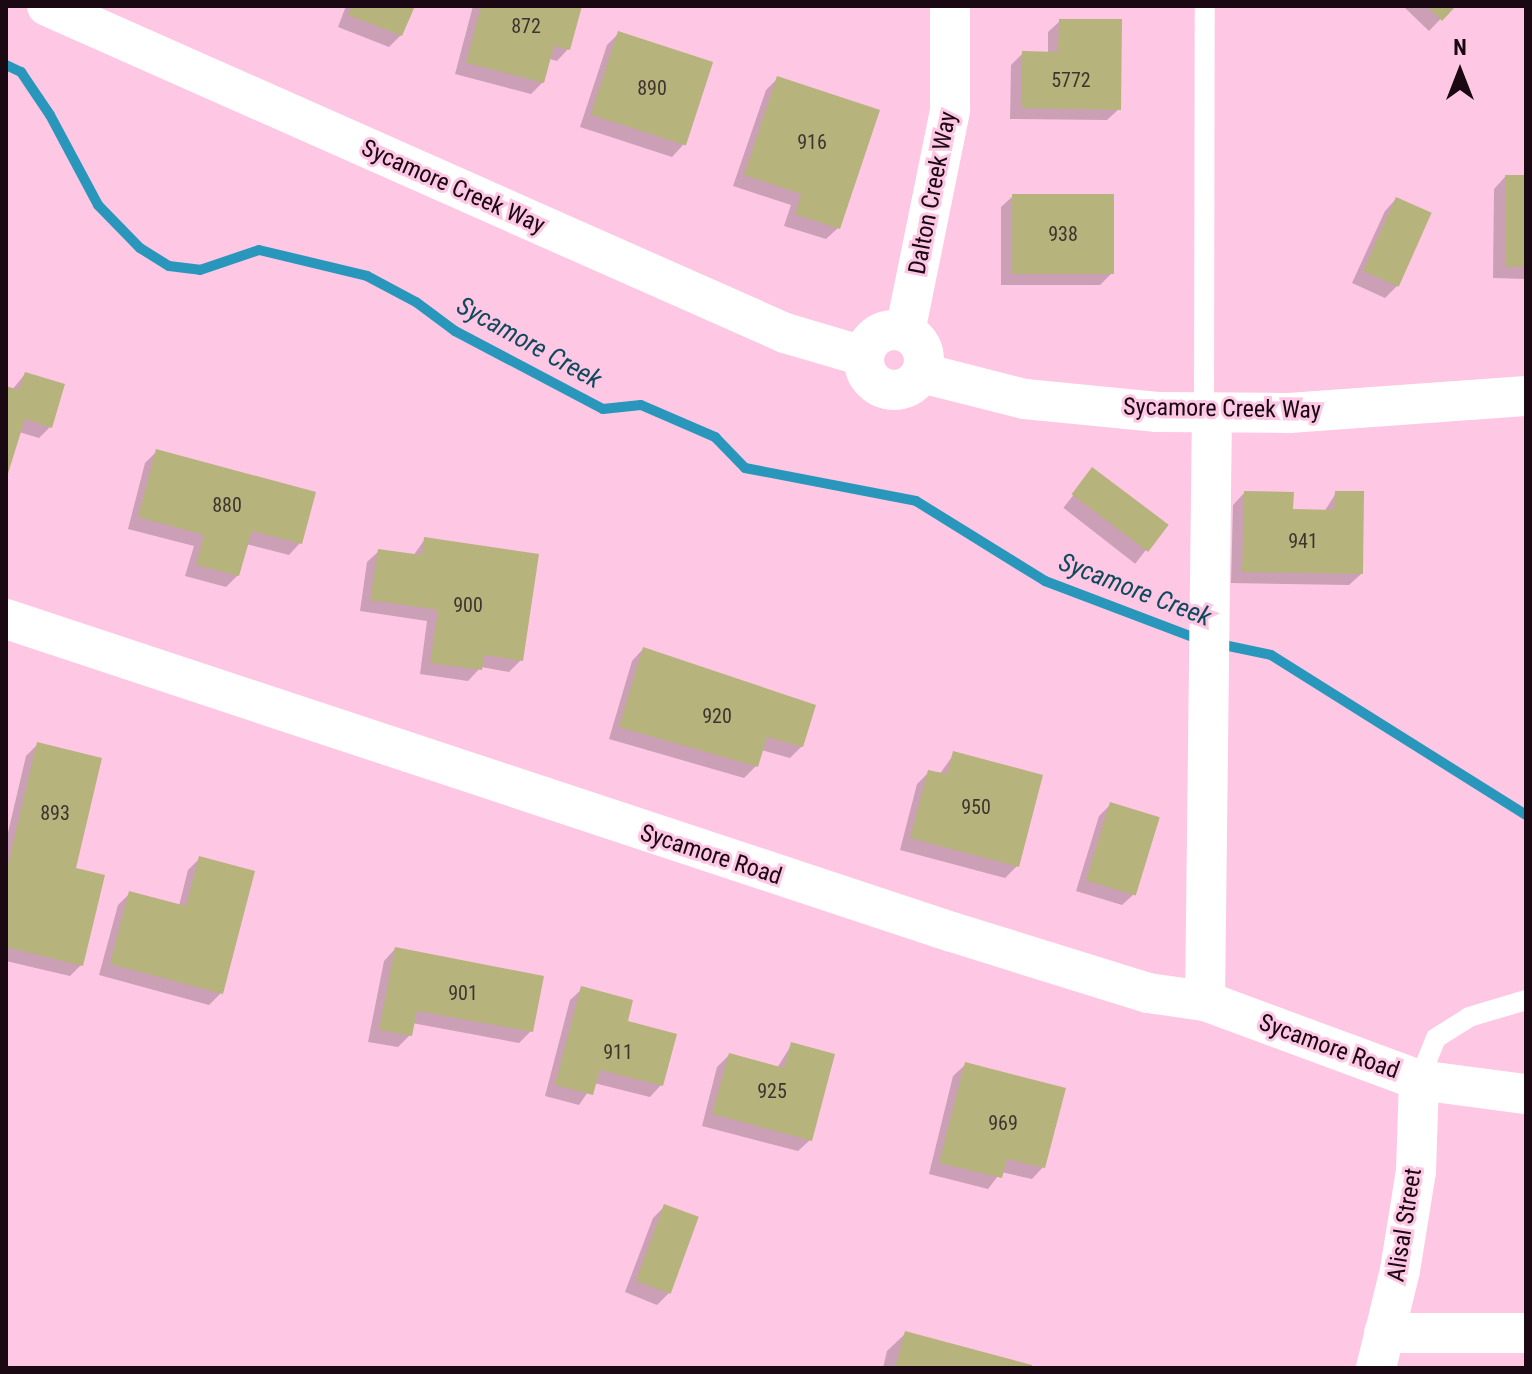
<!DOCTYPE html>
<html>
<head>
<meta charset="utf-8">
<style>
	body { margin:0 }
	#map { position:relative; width:1532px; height:1374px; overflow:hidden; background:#fec7e4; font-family:"Roboto Condensed",sans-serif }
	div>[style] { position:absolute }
	.shadow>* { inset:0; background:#0003; transform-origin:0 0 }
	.stream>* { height:10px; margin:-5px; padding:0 5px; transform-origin:5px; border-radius:5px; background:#2997bb }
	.building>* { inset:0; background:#b6b37d; transform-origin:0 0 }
	.service>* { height:20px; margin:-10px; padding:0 10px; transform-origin:10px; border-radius:10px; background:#fff }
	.minor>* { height:40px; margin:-20px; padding:0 20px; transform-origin:20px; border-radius:20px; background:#fff }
	.minor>.ring { margin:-20px; padding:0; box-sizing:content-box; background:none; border:40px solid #fff; border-radius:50% }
	span { translate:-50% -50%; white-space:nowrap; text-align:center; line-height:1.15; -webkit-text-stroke:6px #fec7e4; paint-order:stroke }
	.number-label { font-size:20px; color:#41332e }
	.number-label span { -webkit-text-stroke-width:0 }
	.street-label { font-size:24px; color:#1a0813 }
	.water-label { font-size:26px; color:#0e495d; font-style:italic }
	.frame { position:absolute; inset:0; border:8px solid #1a0813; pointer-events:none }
	.north { position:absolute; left:1420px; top:32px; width:80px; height:80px; -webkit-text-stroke:6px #fec7e4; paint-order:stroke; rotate:0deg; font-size:22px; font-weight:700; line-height:32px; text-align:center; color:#1a0813 }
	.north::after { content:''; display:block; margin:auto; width:28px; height:36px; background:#1a0813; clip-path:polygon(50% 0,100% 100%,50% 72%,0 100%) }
</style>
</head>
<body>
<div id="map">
	<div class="shadow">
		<div style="clip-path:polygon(346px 6px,412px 6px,401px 35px,389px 47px,338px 27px)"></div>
		<div style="clip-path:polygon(473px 6px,580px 6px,568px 49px,557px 61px,550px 59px,543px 82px,531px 94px,455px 74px)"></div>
		<div style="clip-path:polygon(1403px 6px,1453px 6px,1429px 31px)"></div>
		<div style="clip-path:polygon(1060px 21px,1119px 109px,1107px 120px,1010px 119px,1011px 65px,1023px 53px,1048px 54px,1048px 32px)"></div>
		<div style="clip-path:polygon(619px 33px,683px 145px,672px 157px,580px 127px,607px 45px)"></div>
		<div style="clip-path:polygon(778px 78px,838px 228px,826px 239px,784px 226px,791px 205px,733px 186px,766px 90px)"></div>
		<div style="clip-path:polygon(1505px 177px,1526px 177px,1526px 279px,1493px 278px,1494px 189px)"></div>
		<div style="clip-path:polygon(1013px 196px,1112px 273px,1100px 285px,1001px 285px,1001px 207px)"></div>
		<div style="clip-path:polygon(1396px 199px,1397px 286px,1385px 298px,1352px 283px,1385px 211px)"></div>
		<div style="clip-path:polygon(25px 374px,51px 426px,39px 438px,19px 432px,6px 476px,6px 388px,12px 390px)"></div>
		<div style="clip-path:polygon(157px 451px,300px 543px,289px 555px,246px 544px,238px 575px,226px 587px,185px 576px,194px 546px,128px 529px,145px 463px)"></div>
		<div style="left:1093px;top:470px;width:91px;height:48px;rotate:38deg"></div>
		<div style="clip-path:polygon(1244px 493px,1291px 511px,1324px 512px,1336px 493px,1361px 574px,1349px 585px,1231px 583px,1233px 505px)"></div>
		<div style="clip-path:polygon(425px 539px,521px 660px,509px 672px,481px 667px,468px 681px,420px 674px,427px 621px,360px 611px,367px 562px,379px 551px,413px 556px)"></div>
		<div style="clip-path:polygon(643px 649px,802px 746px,790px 758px,761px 750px,756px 766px,744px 778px,609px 739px,632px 661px)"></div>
		<div style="clip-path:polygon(38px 744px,81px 965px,70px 976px,6px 961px,6px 841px,26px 756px)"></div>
		<div style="clip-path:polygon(954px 754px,1017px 866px,1005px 878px,900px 850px,917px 784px,929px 772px,939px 775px)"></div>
		<div style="clip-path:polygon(1111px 804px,1134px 894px,1122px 905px,1076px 891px,1099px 816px)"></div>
		<div style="clip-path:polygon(200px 858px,221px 993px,209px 1005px,99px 975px,118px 905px,130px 893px,179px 906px,188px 870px)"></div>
		<div style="clip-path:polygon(395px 949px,531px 1031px,519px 1043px,412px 1023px,410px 1035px,398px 1047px,368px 1042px,384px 961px)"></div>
		<div style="clip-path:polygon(582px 989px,625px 1022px,661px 1085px,650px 1097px,594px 1083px,579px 1105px,545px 1096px,570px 1000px)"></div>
		<div style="clip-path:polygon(792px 1044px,810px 1140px,798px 1151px,702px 1126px,717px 1067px,729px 1055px,777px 1068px)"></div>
		<div style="clip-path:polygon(965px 1065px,1043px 1167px,1032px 1179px,1001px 1172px,988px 1189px,929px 1174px,953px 1076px)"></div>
		<div style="clip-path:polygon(665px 1206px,669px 1293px,657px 1305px,625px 1292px,653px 1218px)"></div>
		<div style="clip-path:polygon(905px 1334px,1030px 1368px,883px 1368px,887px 1351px)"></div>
	</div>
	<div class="stream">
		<div style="left:6px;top:65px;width:17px;rotate:25deg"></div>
		<div style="left:21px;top:72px;width:52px;rotate:56deg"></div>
		<div style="left:50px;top:115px;width:102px;rotate:61.9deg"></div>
		<div style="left:98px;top:205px;width:60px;rotate:45.7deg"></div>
		<div style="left:140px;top:248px;width:34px;rotate:32deg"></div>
		<div style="left:169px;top:266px;width:31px;rotate:7deg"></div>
		<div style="left:200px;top:270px;width:62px;rotate:-18.7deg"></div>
		<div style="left:259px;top:250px;width:111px;rotate:13.5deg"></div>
		<div style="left:367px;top:276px;width:55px;rotate:28deg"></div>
		<div style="left:416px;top:302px;width:49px;rotate:36.6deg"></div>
		<div style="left:455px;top:331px;width:167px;rotate:27.8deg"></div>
		<div style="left:603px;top:409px;width:38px;rotate:-6deg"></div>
		<div style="left:641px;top:405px;width:81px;rotate:23.4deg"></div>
		<div style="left:715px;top:437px;width:43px;rotate:45.9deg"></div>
		<div style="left:745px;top:468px;width:174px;rotate:10.9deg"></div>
		<div style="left:916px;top:501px;width:152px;rotate:31.8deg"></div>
		<div style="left:1045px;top:581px;width:166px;rotate:20.8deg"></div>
		<div style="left:1219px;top:644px;width:53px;rotate:11.9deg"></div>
		<div style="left:1271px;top:655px;width:301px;rotate:32.1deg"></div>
	</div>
	<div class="building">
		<div style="clip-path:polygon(352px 6px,415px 6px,402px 36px,348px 15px)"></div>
		<div style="clip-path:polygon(481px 6px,582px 6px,570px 50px,554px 46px,544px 83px,466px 63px)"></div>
		<div style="clip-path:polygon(1427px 6px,1456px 6px,1442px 21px)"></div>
		<div style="clip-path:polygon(1059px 19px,1122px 19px,1121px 110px,1021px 108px,1022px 51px,1058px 52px)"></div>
		<div style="left:618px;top:31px;width:100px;height:88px;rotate:18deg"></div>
		<div style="clip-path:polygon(777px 76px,880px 110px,840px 229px,795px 214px,801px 194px,744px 175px)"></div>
		<div style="left:1505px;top:175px;width:21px;height:92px"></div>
		<div style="left:1012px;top:194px;width:102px;height:80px"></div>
		<div style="left:1396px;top:197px;width:39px;height:81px;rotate:24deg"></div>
		<div style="clip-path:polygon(25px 372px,65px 384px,52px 428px,25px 419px,6px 480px,6px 386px,19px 390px)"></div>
		<div style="clip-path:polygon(156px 449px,316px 492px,302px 544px,252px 531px,239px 576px,196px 565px,204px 535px,138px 517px)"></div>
		<div style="left:1092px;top:467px;width:96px;height:34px;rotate:37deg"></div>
		<div style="clip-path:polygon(1244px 491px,1294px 492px,1293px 509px,1334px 510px,1335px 491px,1364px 491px,1363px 574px,1242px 572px)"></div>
		<div style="clip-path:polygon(424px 537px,539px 554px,523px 661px,484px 655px,482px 670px,430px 663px,438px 610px,370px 600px,378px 549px,422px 555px)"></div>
		<div style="clip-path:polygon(643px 647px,816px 705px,803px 747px,767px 737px,758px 767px,619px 727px)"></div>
		<div style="clip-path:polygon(37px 742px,102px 758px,76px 868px,105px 875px,83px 966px,6px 947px,6px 873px)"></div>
		<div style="clip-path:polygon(953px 751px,1043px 775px,1019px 867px,910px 838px,928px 770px,947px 774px)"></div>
		<div style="left:1110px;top:802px;width:52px;height:82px;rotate:17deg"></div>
		<div style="clip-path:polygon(199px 856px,255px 871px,223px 994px,110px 964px,129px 891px,186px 906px)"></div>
		<div style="clip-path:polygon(395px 947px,544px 976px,533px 1032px,417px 1011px,412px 1036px,379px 1030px)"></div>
		<div style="clip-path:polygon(581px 986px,633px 1000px,628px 1021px,677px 1034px,663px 1086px,600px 1070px,593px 1095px,555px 1085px)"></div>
		<div style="clip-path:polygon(791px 1042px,835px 1054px,812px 1141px,712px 1114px,729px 1053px,784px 1068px)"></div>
		<div style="clip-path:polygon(965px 1062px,1066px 1088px,1045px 1168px,1007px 1159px,1002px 1178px,939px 1163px)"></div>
		<div style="left:664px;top:1204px;width:37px;height:82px;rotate:20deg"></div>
		<div style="clip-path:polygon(905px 1331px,1032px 1365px,1032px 1368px,895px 1368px)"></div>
	</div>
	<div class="service">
		<div style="left:1204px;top:413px;width:407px;rotate:-89.9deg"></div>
		<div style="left:1419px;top:1080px;width:45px;rotate:-68deg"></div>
		<div style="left:1436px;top:1038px;width:39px;rotate:-32deg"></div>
		<div style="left:1469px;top:1017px;width:59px;rotate:-16.6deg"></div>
	</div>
	<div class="minor">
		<div style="left:47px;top:6px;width:807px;rotate:23.9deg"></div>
		<div style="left:785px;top:333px;width:81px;rotate:16.4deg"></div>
		<div class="ring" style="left:864px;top:330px;width:20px;height:20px"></div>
		<div style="left:905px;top:332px;width:227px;rotate:-78.5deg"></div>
		<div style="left:950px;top:110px;width:104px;rotate:-90deg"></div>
		<div style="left:922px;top:373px;width:106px;rotate:14.2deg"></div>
		<div style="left:1025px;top:399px;width:133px;rotate:5.6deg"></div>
		<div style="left:1157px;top:412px;width:132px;rotate:0.4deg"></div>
		<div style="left:1289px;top:413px;width:238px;rotate:-4.1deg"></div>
		<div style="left:6px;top:619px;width:996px;rotate:18.31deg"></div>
		<div style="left:952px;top:932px;width:205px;rotate:17.3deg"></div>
		<div style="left:1148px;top:993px;width:58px;rotate:8deg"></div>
		<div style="left:1205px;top:1001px;width:228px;rotate:20.3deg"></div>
		<div style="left:1419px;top:1080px;width:108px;rotate:7.5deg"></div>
		<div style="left:1205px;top:1001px;width:588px;rotate:-89.32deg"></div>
		<div style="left:1384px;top:1333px;width:142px"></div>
		<div style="left:1376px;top:1368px;width:101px;rotate:-76.2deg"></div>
		<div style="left:1400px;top:1270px;width:100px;rotate:-80.8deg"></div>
		<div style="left:1416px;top:1171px;width:91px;rotate:-88.1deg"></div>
	</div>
	<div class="number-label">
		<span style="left:526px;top:26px">872</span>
		<span style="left:1071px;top:80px">5772</span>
		<span style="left:652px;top:88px">890</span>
		<span style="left:812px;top:142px">916</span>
		<span style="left:1063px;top:234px">938</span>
		<span style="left:227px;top:505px">880</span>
		<span style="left:1303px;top:541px">941</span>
		<span style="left:468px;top:605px">900</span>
		<span style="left:717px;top:716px">920</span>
		<span style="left:976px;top:807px">950</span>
		<span style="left:55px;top:813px">893</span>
		<span style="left:463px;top:993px">901</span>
		<span style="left:618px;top:1052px">911</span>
		<span style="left:772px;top:1091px">925</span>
		<span style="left:1003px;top:1123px">969</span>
	</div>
	<div class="street-label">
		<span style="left:453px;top:187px;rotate:24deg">Sycamore Creek Way</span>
		<span style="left:933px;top:193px;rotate:-79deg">Dalton Creek Way</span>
		<span style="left:1222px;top:409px;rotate:1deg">Sycamore Creek Way</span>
		<span style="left:711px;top:855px;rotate:18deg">Sycamore Road</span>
		<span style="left:1329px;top:1047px;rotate:20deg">Sycamore Road</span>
		<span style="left:1405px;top:1225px;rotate:-81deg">Alisal Street</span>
	</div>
	<div class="water-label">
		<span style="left:529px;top:343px;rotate:29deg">Sycamore Creek</span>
		<span style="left:1135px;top:590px;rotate:21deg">Sycamore Creek</span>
	</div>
	<div class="frame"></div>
	<div class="north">N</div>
</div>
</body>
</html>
